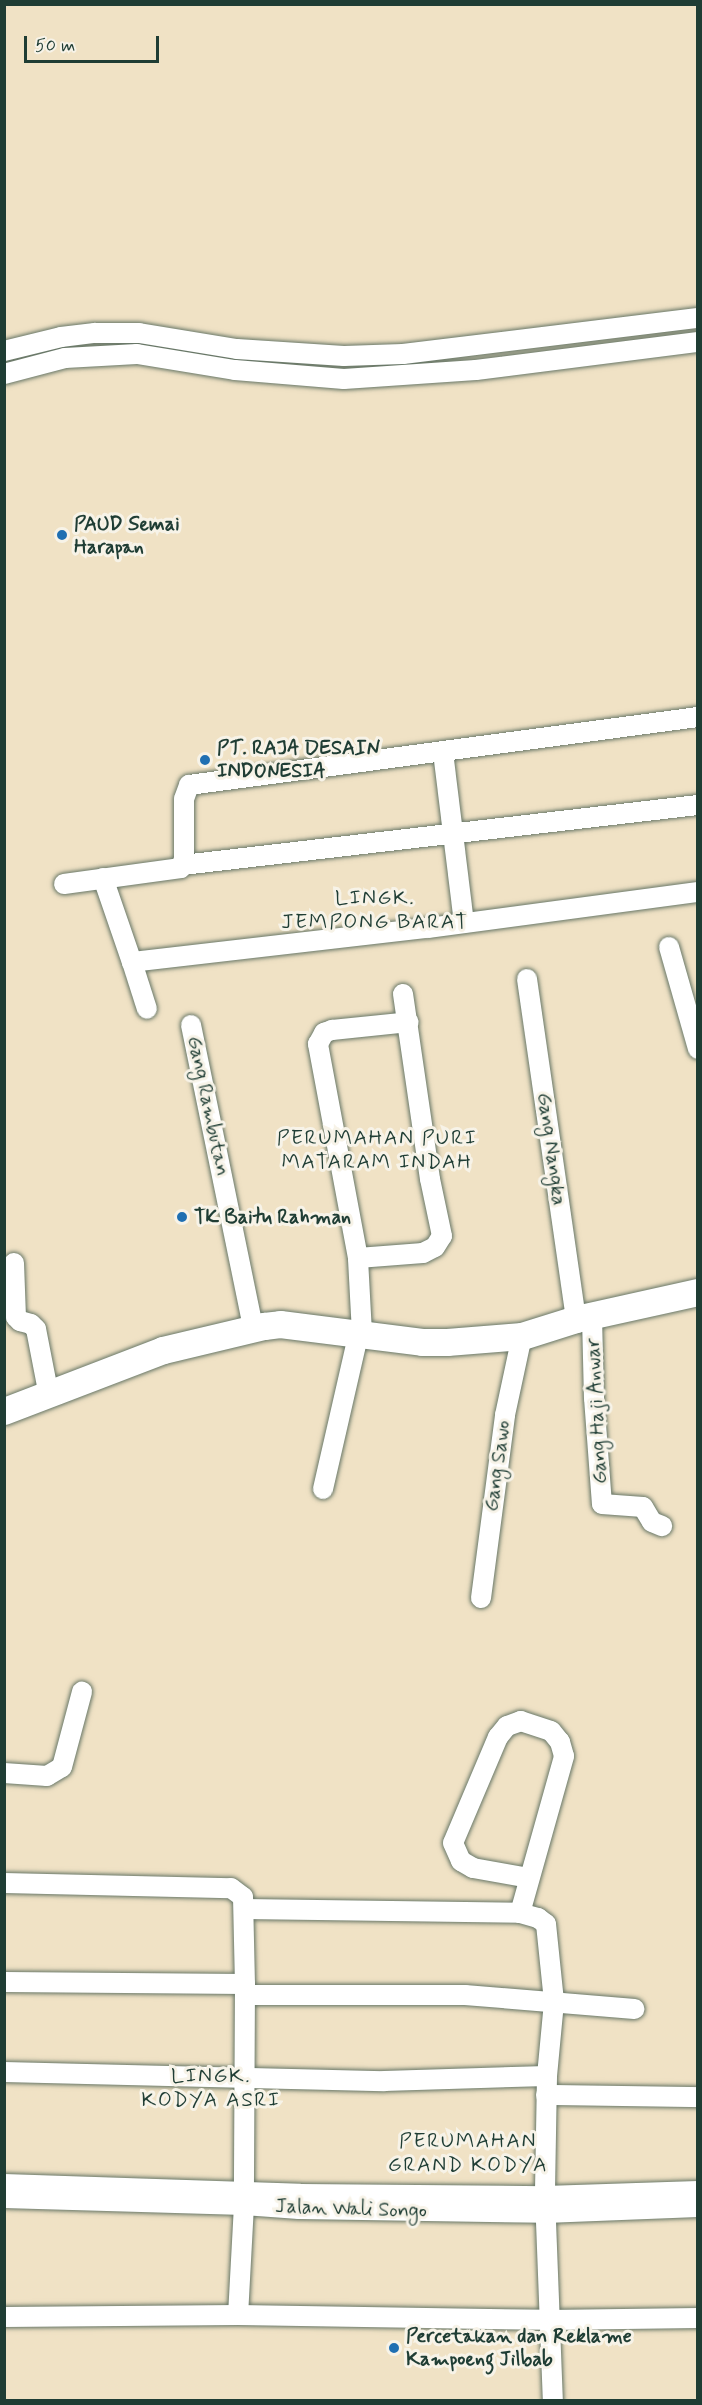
<!DOCTYPE html>
<html>
<head>
<meta charset="utf-8">
<style>
	body { margin:0 }
	#map { position:relative; width:702px; height:2405px; overflow:hidden; background:#f0e2c5; font-family:Mynerve,sans-serif }
	div>[style] { position:absolute }
	.roads { filter:drop-shadow(0 0 2px #687767) drop-shadow(0 0 2px #687767) }
	.street>* { height:20px; margin:-10px; padding:0 10px; transform-origin:10px; border-radius:10px; background:#fff }
	.secondary>* { height:27px; margin:-13.5px; padding:0 13.5px; transform-origin:13.5px; border-radius:13.5px; background:#fff }
	.dots>* { width:16px; height:16px; translate:-50% -50%; box-sizing:border-box; border:3px solid #f7f3e8; border-radius:50% }
	span { translate:-50% -50%; white-space:nowrap; text-align:center; line-height:1.15; -webkit-text-stroke:6px #f7f3e8; paint-order:stroke }
	.poi-label { font-size:20px; color:#1f3d34; font-weight:700 }
	.left { translate:0 -50%; text-align:left }
	.street-label { font-size:20px; color:#1f3d34 }
	.neighbourhood-label { font-size:21px; color:#1f3d34; letter-spacing:1.5px }
	.frame { position:absolute; inset:0; border:6px solid #1f3d34; pointer-events:none }
	.scale { position:absolute; left:24px; top:36px; width:135px; height:27px; box-sizing:border-box; border:3px solid #1f3d34; border-top:0; padding-left:8px; font-size:18px; line-height:21px; white-space:nowrap; color:#1f3d34; -webkit-text-stroke:4px #f7f3e8; paint-order:stroke }
</style>
</head>
<body>
<div id="map">
	<div class="roads">
		<div class="street">
			<div style="left:4px;top:351px;width:59px;rotate:-13.8deg"></div>
			<div style="left:61px;top:337px;width:34px;rotate:-7deg"></div>
			<div style="left:95px;top:333px;width:44px"></div>
			<div style="left:139px;top:333px;width:99px;rotate:9.3deg"></div>
			<div style="left:237px;top:349px;width:107px;rotate:3.7deg"></div>
			<div style="left:344px;top:356px;width:59px;rotate:-1.9deg"></div>
			<div style="left:403px;top:354px;width:297px;rotate:-7deg"></div>
			<div style="left:4px;top:374px;width:63px;rotate:-14.7deg"></div>
			<div style="left:65px;top:358px;width:72px;rotate:-3.2deg"></div>
			<div style="left:137px;top:354px;width:99px;rotate:9.3deg"></div>
			<div style="left:235px;top:370px;width:109px;rotate:4.7deg"></div>
			<div style="left:344px;top:379px;width:132px;rotate:-3.9deg"></div>
			<div style="left:476px;top:370px;width:224px;rotate:-7.2deg"></div>
			<div style="left:443px;top:752px;width:172px;rotate:83deg"></div>
			<div style="left:183px;top:865px;width:518px;rotate:-6.65deg"></div>
			<div style="left:103px;top:878px;width:89px;rotate:71deg"></div>
			<div style="left:132px;top:962px;width:298px;rotate:-6.6deg"></div>
			<div style="left:428px;top:928px;width:272px;rotate:-7.6deg"></div>
			<div style="left:64px;top:884px;width:118px;rotate:-7.8deg"></div>
			<div style="left:181px;top:868px;width:9px;rotate:-72deg"></div>
			<div style="left:184px;top:859px;width:60px;rotate:-90deg"></div>
			<div style="left:184px;top:799px;width:15px;rotate:-70deg"></div>
			<div style="left:189px;top:785px;width:514px;rotate:-7.61deg"></div>
			<div style="left:669px;top:947px;width:106px;rotate:74.1deg"></div>
			<div style="left:132px;top:962px;width:49px;rotate:72.3deg"></div>
			<div style="left:527px;top:979px;width:344px;rotate:81.8deg"></div>
			<div style="left:191px;top:1025px;width:309px;rotate:78.4deg"></div>
			<div style="left:358px;top:1258px;width:65px;rotate:-4.4deg"></div>
			<div style="left:423px;top:1253px;width:13px;rotate:-27deg"></div>
			<div style="left:435px;top:1247px;width:13px;rotate:-58deg"></div>
			<div style="left:442px;top:1236px;width:58px;rotate:-101.9deg"></div>
			<div style="left:430px;top:1179px;width:187px;rotate:-98.3deg"></div>
			<div style="left:14px;top:1263px;width:54px;rotate:87.9deg"></div>
			<div style="left:16px;top:1317px;width:6px;rotate:45deg"></div>
			<div style="left:20px;top:1321px;width:11px;rotate:15deg"></div>
			<div style="left:31px;top:1324px;width:7px;rotate:45deg"></div>
			<div style="left:36px;top:1329px;width:68px;rotate:79deg"></div>
			<div style="left:592px;top:1317px;width:81px;rotate:88.6deg"></div>
			<div style="left:594px;top:1398px;width:106px;rotate:85.7deg"></div>
			<div style="left:602px;top:1504px;width:41px;rotate:4.2deg"></div>
			<div style="left:643px;top:1507px;width:17px;rotate:59deg"></div>
			<div style="left:652px;top:1522px;width:11px;rotate:22deg"></div>
			<div style="left:362px;top:1333px;width:75px;rotate:-93.1deg"></div>
			<div style="left:358px;top:1258px;width:218px;rotate:-100.6deg"></div>
			<div style="left:318px;top:1044px;width:13px;rotate:-61deg"></div>
			<div style="left:324px;top:1033px;width:9px;rotate:-21deg"></div>
			<div style="left:332px;top:1030px;width:77px;rotate:-5.9deg"></div>
			<div style="left:323px;top:1489px;width:161px;rotate:-77.1deg"></div>
			<div style="left:481px;top:1598px;width:185px;rotate:-82.5deg"></div>
			<div style="left:505px;top:1415px;width:81px;rotate:-77.9deg"></div>
			<div style="left:4px;top:1773px;width:43px;rotate:4deg"></div>
			<div style="left:47px;top:1776px;width:17px;rotate:-31deg"></div>
			<div style="left:62px;top:1767px;width:78px;rotate:-75.1deg"></div>
			<div style="left:4px;top:1883px;width:227px;rotate:1.3deg"></div>
			<div style="left:231px;top:1888px;width:15px;rotate:37deg"></div>
			<div style="left:243px;top:1897px;width:87px;rotate:88.7deg"></div>
			<div style="left:245px;top:1984px;width:221px;rotate:90.3deg"></div>
			<div style="left:244px;top:2205px;width:110px;rotate:93.1deg"></div>
			<div style="left:244px;top:1909px;width:276px;rotate:0.8deg"></div>
			<div style="left:520px;top:1913px;width:19px;rotate:16deg"></div>
			<div style="left:538px;top:1918px;width:10px;rotate:37deg"></div>
			<div style="left:546px;top:1924px;width:78px;rotate:84.1deg"></div>
			<div style="left:554px;top:2002px;width:74px;rotate:95.4deg"></div>
			<div style="left:547px;top:2076px;width:120px;rotate:91deg"></div>
			<div style="left:545px;top:2196px;width:204px;rotate:87.8deg"></div>
			<div style="left:520px;top:1913px;width:163px;rotate:-74.3deg"></div>
			<div style="left:564px;top:1756px;width:15px;rotate:-106deg"></div>
			<div style="left:560px;top:1742px;width:14px;rotate:-129deg"></div>
			<div style="left:551px;top:1731px;width:32px;rotate:-162deg"></div>
			<div style="left:521px;top:1721px;width:15px;rotate:160deg"></div>
			<div style="left:507px;top:1726px;width:14px;rotate:129deg"></div>
			<div style="left:498px;top:1737px;width:115px;rotate:113deg"></div>
			<div style="left:453px;top:1843px;width:20px;rotate:66deg"></div>
			<div style="left:461px;top:1861px;width:14px;rotate:30deg"></div>
			<div style="left:473px;top:1868px;width:57px;rotate:10.1deg"></div>
			<div style="left:4px;top:1982px;width:241px;rotate:0.5deg"></div>
			<div style="left:245px;top:1995px;width:220px"></div>
			<div style="left:465px;top:1995px;width:170px;rotate:4.7deg"></div>
			<div style="left:4px;top:2072px;width:380px;rotate:1.4deg"></div>
			<div style="left:384px;top:2081px;width:163px;rotate:-1.8deg"></div>
			<div style="left:546px;top:2095px;width:152px;rotate:0.8deg"></div>
			<div style="left:4px;top:2184px;width:296px;rotate:1.9deg"></div>
			<div style="left:300px;top:2194px;width:245px;rotate:0.5deg"></div>
			<div style="left:545px;top:2196px;width:153px;rotate:-1.9deg"></div>
			<div style="left:4px;top:2198px;width:240px;rotate:1.7deg"></div>
			<div style="left:244px;top:2205px;width:55px;rotate:4.2deg"></div>
			<div style="left:299px;top:2209px;width:246px;rotate:0.9deg"></div>
			<div style="left:545px;top:2213px;width:153px;rotate:-2.2deg"></div>
			<div style="left:4px;top:2317px;width:234px;rotate:-0.5deg"></div>
			<div style="left:238px;top:2315px;width:310px;rotate:0.9deg"></div>
			<div style="left:548px;top:2320px;width:150px;rotate:-0.8deg"></div>
		</div>
		<div class="secondary">
			<div style="left:4px;top:1411px;width:170px;rotate:-21deg"></div>
			<div style="left:163px;top:1350px;width:104px;rotate:-13.4deg"></div>
			<div style="left:264px;top:1326px;width:16px;rotate:-7deg"></div>
			<div style="left:280px;top:1324px;width:143px;rotate:7.2deg"></div>
			<div style="left:422px;top:1342px;width:25px"></div>
			<div style="left:447px;top:1342px;width:75px;rotate:-4.6deg"></div>
			<div style="left:522px;top:1336px;width:57px;rotate:-17.5deg"></div>
			<div style="left:576px;top:1319px;width:125px;rotate:-12.5deg"></div>
		</div>
	</div>
	<div class="dots">
		<div style="left:62px;top:535px;background:#1f6fb2"></div>
		<div style="left:205px;top:760px;background:#1f6fb2"></div>
		<div style="left:182px;top:1217px;background:#1f6fb2"></div>
		<div style="left:394px;top:2348px;background:#1f6fb2"></div>
	</div>
	<div class="poi-label">
		<span class="left" style="left:74px;top:536px">PAUD Semai<br>Harapan</span>
		<span class="left" style="left:217px;top:760px">PT. RAJA DESAIN<br>INDONESIA</span>
		<span class="left" style="left:194px;top:1217px">TK Baitu Rahman</span>
		<span class="left" style="left:406px;top:2348px">Percetakan dan Reklame<br>Kampoeng Jilbab</span>
	</div>
	<div class="street-label">
		<span style="left:208px;top:1106px;rotate:78deg">Gang Rambutan</span>
		<span style="left:551px;top:1149px;rotate:82deg">Gang Nangka</span>
		<span style="left:597px;top:1411px;rotate:-93deg">Gang Haji Anwar</span>
		<span style="left:498px;top:1466px;rotate:-82deg">Gang Sawo</span>
		<span style="left:351px;top:2209px;rotate:2deg">Jalan Wali Songo</span>
	</div>
	<div class="neighbourhood-label">
		<span style="left:375px;top:910px">LINGK.<br>JEMPONG BARAT</span>
		<span style="left:377px;top:1150px">PERUMAHAN PURI<br>MATARAM INDAH</span>
		<span style="left:211px;top:2088px">LINGK.<br>KODYA ASRI</span>
		<span style="left:468px;top:2153px">PERUMAHAN<br>GRAND KODYA</span>
	</div>
	<div class="frame"></div>
	<div class="scale">50 m</div>
</div>
</body>
</html>
